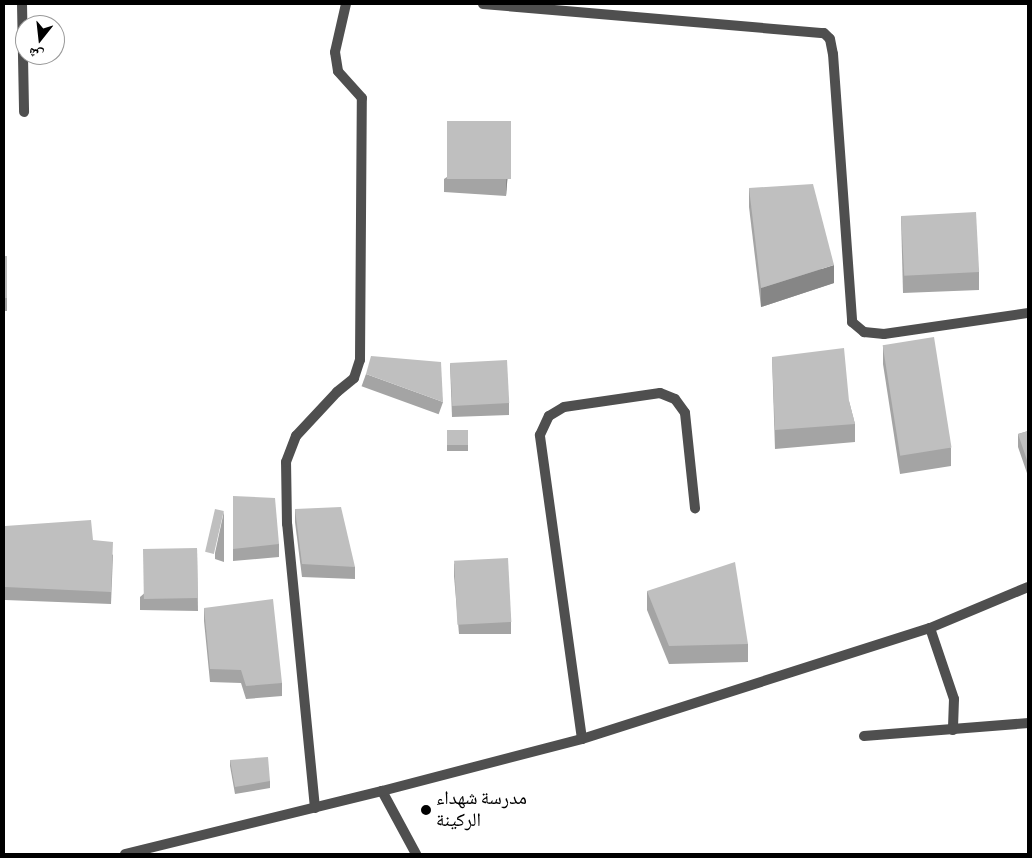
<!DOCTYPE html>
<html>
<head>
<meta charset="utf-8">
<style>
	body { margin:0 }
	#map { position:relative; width:1032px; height:858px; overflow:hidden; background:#fff; font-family:"Alegreya Sans","Noto Naskh Arabic",sans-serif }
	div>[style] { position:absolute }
	.minor>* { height:10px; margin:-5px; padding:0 5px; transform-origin:5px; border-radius:5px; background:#4f4f4f }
	.tertiary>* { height:10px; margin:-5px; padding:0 5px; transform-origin:5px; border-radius:5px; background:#4f4f4f }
	.wall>* { inset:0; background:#a4a4a4; transform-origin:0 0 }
	.shaded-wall>* { inset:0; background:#868686 }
	.building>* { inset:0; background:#bfbfbf; transform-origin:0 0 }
	.dots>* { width:14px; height:14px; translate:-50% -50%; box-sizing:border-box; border:2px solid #fff; border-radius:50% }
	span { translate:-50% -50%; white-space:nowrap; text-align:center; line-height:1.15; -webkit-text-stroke:4px #fff; paint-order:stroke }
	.poi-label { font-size:19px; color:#000 }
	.left { translate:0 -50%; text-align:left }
	.frame { position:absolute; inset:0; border:5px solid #000; pointer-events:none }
	.north { position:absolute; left:15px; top:15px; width:50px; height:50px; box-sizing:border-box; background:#fff; border:1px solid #999; border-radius:50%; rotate:196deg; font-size:14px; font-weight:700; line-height:20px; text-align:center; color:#000 }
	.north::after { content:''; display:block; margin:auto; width:18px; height:22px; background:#000; clip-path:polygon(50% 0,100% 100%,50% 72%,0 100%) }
</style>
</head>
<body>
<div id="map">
	<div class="minor">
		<div style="left:22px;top:4px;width:108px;rotate:88.9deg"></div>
		<div style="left:483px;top:4px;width:342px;rotate:4.9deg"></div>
		<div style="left:824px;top:33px;width:8px;rotate:45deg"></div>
		<div style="left:830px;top:39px;width:15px;rotate:79deg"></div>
		<div style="left:833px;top:54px;width:269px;rotate:85.9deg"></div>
		<div style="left:852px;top:322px;width:16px;rotate:40deg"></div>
		<div style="left:864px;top:332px;width:20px;rotate:6deg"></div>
		<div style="left:884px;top:334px;width:146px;rotate:-8.3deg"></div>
		<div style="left:930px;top:628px;width:75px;rotate:71.3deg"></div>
		<div style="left:954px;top:699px;width:31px;rotate:92deg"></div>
		<div style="left:864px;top:736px;width:165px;rotate:-4.5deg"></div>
		<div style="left:582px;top:739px;width:307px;rotate:-97.9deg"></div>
		<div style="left:540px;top:435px;width:21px;rotate:-65deg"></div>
		<div style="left:549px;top:416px;width:17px;rotate:-31deg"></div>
		<div style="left:564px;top:407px;width:97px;rotate:-8.3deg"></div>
		<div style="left:660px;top:393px;width:16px;rotate:22deg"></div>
		<div style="left:675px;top:399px;width:17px;rotate:54deg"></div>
		<div style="left:685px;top:413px;width:96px;rotate:84deg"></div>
		<div style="left:382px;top:791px;width:72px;rotate:61.6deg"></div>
		<div style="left:315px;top:808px;width:285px;rotate:-95.6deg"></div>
		<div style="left:287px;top:524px;width:62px;rotate:-90.9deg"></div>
		<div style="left:286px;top:462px;width:28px;rotate:-69deg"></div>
		<div style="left:296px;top:436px;width:60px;rotate:-47deg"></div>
		<div style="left:337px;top:392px;width:22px;rotate:-39deg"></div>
		<div style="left:354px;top:378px;width:19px;rotate:-72deg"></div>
		<div style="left:360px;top:360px;width:262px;rotate:-89.6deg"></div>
		<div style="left:362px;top:98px;width:36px;rotate:-132deg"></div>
		<div style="left:338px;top:71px;width:19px;rotate:-99deg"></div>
		<div style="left:335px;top:52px;width:49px;rotate:-77.1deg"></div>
	</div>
	<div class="tertiary">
		<div style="left:125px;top:854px;width:265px;rotate:-13.8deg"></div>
		<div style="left:382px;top:791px;width:207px;rotate:-14.6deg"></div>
		<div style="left:582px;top:739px;width:365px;rotate:-17.7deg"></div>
		<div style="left:930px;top:628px;width:106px;rotate:-22.7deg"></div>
	</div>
	<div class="wall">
		<div style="clip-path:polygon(511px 134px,506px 196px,444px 192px,444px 179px)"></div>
		<div style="clip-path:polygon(749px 188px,834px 283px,761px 307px,749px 207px)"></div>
		<div style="clip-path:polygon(901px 216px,979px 272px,979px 290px,903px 293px)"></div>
		<div style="left:4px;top:256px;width:3px;height:55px"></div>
		<div style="clip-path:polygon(883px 345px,951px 448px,951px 466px,900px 474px,883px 364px)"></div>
		<div style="clip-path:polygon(772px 357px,849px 401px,855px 424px,855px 442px,775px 449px)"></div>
		<div style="clip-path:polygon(450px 364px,509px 403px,509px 415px,452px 417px)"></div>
		<div style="left:366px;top:374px;width:82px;height:13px;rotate:20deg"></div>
		<div style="left:447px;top:430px;width:21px;height:21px"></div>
		<div style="clip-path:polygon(1028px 431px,1028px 476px,1018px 447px,1018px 434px)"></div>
		<div style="clip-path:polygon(233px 496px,279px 544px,279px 557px,233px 561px)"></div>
		<div style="clip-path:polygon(295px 509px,355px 567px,355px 579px,302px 577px,295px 522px)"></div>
		<div style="clip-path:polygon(224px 511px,224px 562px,215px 559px,215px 553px)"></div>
		<div style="clip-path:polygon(5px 526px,93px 540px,113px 555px,111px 604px,5px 600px)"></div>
		<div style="clip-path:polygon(197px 548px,198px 611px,140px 610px,140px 597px)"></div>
		<div style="clip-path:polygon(454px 563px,511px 622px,511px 634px,459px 634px,454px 576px)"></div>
		<div style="clip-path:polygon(647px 591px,748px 644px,748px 662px,669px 664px,647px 610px)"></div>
		<div style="clip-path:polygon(204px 608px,282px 683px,282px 696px,246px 699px,241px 683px,210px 682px,204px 621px)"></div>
		<div style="clip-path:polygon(230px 760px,270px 781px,270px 788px,235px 794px,230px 766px)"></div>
	</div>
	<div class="shaded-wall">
		<div style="clip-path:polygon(511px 121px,511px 134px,506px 196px,506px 183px)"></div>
		<div style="clip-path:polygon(834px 265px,834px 283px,761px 307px,761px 288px)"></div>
	</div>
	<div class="building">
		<div style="left:447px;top:121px;width:64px;height:58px"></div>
		<div style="clip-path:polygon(813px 184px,834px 265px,761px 288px,749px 188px)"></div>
		<div style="left:976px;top:212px;width:60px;height:75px;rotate:87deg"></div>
		<div style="left:4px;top:256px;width:3px;height:42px"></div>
		<div style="left:934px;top:337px;width:112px;height:52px;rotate:81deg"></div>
		<div style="clip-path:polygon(844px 348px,849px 401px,855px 424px,775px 430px,772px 357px)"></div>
		<div style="clip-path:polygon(371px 356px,441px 362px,443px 402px,366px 374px)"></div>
		<div style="left:507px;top:360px;width:43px;height:57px;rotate:87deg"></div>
		<div style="left:447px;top:430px;width:21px;height:15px"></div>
		<div style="clip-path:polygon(1028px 431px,1028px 463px,1018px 434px)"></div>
		<div style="clip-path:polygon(233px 496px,275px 498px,279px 544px,233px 549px)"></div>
		<div style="clip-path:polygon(341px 507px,355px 567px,302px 564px,295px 509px)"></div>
		<div style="left:215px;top:509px;width:9px;height:44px;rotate:13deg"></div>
		<div style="clip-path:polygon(91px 520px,93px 540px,113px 542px,111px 592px,5px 587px,5px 526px)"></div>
		<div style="left:197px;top:548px;width:50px;height:54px;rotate:89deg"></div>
		<div style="left:508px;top:558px;width:64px;height:54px;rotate:87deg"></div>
		<div style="clip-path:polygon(735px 562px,748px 644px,669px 646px,647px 591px)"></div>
		<div style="clip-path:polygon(273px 599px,282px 683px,246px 686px,241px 670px,210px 669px,204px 608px)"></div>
		<div style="clip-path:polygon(268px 757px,270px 781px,235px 787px,230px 760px)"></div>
	</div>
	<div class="dots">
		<div style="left:426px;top:810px;background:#000"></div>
	</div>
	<div class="poi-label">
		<span class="left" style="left:436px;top:810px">مدرسة شهداء<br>الركينة</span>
	</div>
	<div class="frame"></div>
	<div class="north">ش</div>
</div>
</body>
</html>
